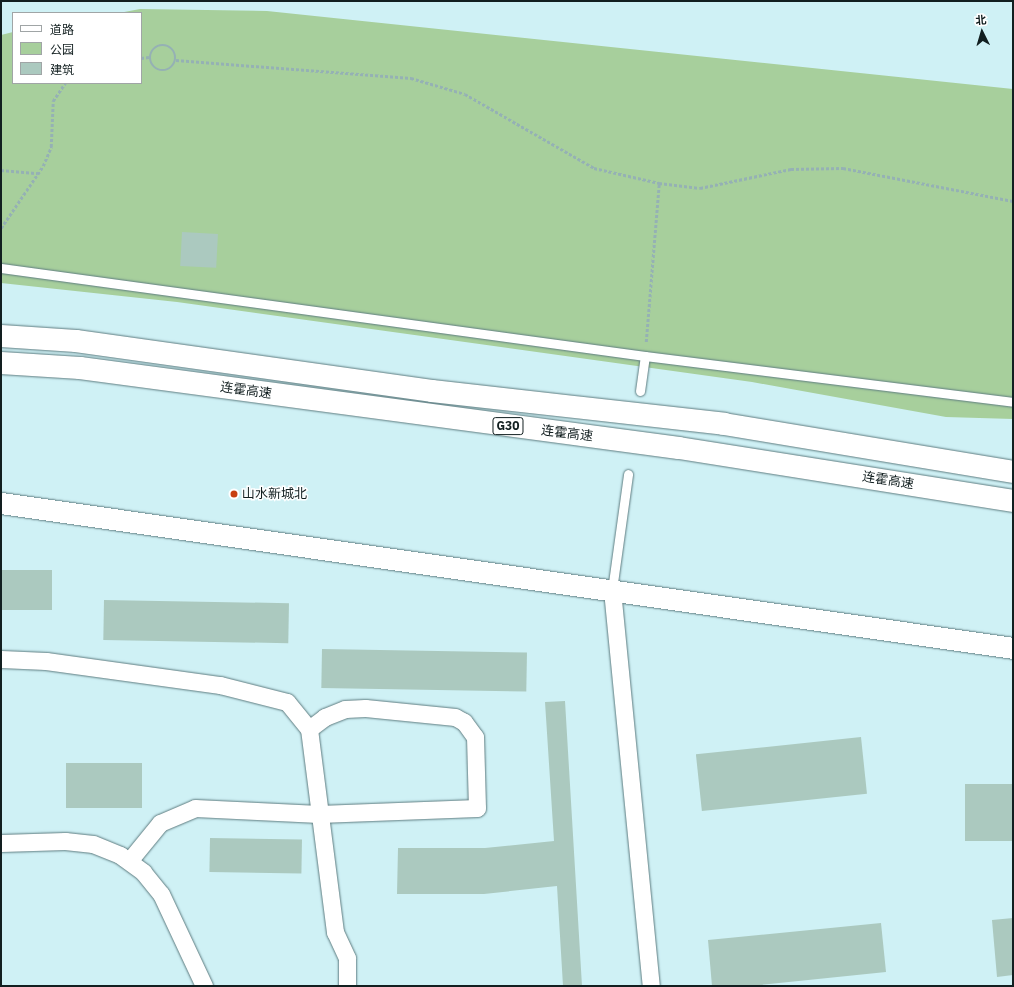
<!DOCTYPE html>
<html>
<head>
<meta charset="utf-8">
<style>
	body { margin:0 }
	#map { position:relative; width:1014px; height:987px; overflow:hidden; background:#cff1f5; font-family:"IBM Plex Sans","Noto Sans SC",sans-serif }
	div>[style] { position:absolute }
	.green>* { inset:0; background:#a7cf9c }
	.building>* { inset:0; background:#abc9bf; transform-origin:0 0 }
	.path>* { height:2.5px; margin-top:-1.25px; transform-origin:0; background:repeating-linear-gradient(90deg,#95b1b4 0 3px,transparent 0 5px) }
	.path>.ring { margin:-1.25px; padding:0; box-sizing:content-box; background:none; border:2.5px solid #95b1b4; border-radius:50% }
	.roads { filter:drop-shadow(0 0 1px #5e7c80) drop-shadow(0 0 1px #5e7c80) }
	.service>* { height:9px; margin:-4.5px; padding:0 4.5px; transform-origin:4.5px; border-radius:4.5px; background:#fff }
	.minor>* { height:17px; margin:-8.5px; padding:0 8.5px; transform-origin:8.5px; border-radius:8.5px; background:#fff }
	.tertiary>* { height:21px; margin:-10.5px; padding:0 10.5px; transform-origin:10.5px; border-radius:10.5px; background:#fff }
	.motorway>* { height:22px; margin:-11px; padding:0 11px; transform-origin:11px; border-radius:11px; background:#fff }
	.dots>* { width:11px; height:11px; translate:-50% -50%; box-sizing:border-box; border:2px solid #fff; border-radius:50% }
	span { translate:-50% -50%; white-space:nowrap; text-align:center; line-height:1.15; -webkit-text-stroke:3px #fff; paint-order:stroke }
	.shield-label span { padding:1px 3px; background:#fff; border:1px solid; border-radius:3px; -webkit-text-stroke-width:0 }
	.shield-label { font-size:12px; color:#121f20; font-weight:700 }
	.street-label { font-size:13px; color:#121f20 }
	.poi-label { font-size:13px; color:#121f20 }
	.left { translate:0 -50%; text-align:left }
	.frame { position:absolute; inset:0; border:2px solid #121f20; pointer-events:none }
	.legend { position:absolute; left:12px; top:12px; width:130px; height:72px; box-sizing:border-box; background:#fff; border:1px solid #a0a5a6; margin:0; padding:5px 7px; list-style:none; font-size:12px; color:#121f20 }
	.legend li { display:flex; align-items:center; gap:8px; height:20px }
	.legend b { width:20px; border:1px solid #a0a5a6 }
	.north { position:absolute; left:962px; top:12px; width:40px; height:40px; -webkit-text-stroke:3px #fff; paint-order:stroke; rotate:355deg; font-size:11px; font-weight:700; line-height:16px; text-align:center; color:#121f20 }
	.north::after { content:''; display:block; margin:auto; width:14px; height:18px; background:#121f20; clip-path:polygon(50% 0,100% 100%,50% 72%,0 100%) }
</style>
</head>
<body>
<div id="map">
	<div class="green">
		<div style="clip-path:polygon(140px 9px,267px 11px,1013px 89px,1013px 419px,946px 417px,752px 382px,177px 302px,1px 283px,1px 35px,13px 32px,13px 83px,141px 83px,141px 13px,119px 13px)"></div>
	</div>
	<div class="building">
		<div style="left:182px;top:232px;width:36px;height:34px;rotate:3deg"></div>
		<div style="left:1px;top:570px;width:51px;height:40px"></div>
		<div style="left:104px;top:600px;width:185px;height:40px;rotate:1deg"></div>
		<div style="left:322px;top:649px;width:205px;height:39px;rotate:1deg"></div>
		<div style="clip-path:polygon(565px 701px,582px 986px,563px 986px,557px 886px,484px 894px,397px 894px,398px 848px,485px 848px,554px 841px,545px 702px)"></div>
		<div style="left:861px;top:737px;width:57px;height:166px;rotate:84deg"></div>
		<div style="left:66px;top:763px;width:76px;height:45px"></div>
		<div style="left:1013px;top:784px;width:57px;height:48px;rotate:90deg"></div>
		<div style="left:210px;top:838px;width:92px;height:34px;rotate:1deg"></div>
		<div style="clip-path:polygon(1013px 918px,1013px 975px,997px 977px,992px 920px)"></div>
		<div style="clip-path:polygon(881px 923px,886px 972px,751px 986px,712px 986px,708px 940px)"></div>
	</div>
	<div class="path">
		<div class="ring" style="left:150px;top:45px;width:23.5px;height:23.5px"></div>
		<div style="left:141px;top:58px;width:8px;rotate:-7deg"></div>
		<div style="left:176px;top:60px;width:236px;rotate:4.4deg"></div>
		<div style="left:411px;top:78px;width:56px;rotate:16.5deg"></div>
		<div style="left:465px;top:94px;width:149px;rotate:29.8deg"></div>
		<div style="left:594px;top:168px;width:67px;rotate:13deg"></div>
		<div style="left:659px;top:183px;width:41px;rotate:7deg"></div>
		<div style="left:700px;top:188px;width:93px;rotate:-11.8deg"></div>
		<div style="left:791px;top:169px;width:52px;rotate:-1.1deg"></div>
		<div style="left:843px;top:168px;width:173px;rotate:11deg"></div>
		<div style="left:1px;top:170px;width:37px;rotate:5deg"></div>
		<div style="left:1px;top:228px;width:75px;rotate:-55.9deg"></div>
		<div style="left:43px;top:166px;width:21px;rotate:-67deg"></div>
		<div style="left:51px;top:147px;width:46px;rotate:-87.5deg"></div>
		<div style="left:53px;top:101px;width:22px;rotate:-56deg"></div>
		<div style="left:646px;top:342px;width:160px;rotate:-85.3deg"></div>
	</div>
	<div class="roads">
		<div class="service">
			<div style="left:1px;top:268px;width:650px;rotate:7.78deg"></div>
			<div style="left:645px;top:356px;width:371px;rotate:7.1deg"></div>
			<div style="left:640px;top:391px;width:35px;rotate:-82deg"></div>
			<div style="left:612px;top:590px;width:117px;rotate:-82.1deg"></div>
		</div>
		<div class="minor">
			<div style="left:612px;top:590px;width:398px;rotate:84.4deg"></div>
			<div style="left:1px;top:659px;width:45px;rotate:2.5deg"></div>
			<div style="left:46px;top:661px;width:176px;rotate:7.9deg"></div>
			<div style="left:220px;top:685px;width:69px;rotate:14.2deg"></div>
			<div style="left:287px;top:702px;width:35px;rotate:51deg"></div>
			<div style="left:309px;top:729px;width:205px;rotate:82.7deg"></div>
			<div style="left:335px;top:932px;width:29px;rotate:65deg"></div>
			<div style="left:347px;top:958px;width:28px;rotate:90deg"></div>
			<div style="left:1px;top:843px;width:64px;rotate:-1.8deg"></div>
			<div style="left:65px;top:841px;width:28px;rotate:6deg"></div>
			<div style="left:93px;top:844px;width:29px;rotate:22deg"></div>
			<div style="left:120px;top:855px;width:29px;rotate:36deg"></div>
			<div style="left:143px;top:872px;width:28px;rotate:51deg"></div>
			<div style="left:161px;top:894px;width:102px;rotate:64.9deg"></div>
			<div style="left:129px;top:861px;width:49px;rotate:-50.8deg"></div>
			<div style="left:160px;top:823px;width:38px;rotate:-23deg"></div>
			<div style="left:195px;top:808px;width:124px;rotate:2.8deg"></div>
			<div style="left:319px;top:814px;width:158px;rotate:-2.2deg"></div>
			<div style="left:477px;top:808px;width:71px;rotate:-91.6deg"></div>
			<div style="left:475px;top:737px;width:19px;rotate:-126deg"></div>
			<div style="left:464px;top:722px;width:10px;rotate:-151deg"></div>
			<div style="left:455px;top:717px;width:90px;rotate:-174.3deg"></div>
			<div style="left:365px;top:708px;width:20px;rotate:177deg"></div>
			<div style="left:345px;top:709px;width:22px;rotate:158deg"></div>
			<div style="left:325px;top:717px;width:20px;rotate:143deg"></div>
		</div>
		<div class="tertiary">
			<div style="left:1px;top:503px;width:1022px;rotate:8.15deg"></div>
		</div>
		<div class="motorway">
			<div style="left:1px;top:336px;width:75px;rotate:3.8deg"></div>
			<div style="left:76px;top:341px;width:359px;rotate:8deg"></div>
			<div style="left:432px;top:391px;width:294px;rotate:6.4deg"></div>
			<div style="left:724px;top:424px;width:293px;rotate:9.4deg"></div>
			<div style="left:1px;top:363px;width:79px;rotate:3.6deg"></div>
			<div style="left:80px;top:368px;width:604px;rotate:7.61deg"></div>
			<div style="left:679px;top:448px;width:338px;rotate:9deg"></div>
		</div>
	</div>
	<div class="dots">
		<div style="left:234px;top:494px;background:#c84011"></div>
	</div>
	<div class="shield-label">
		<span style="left:508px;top:426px">G30</span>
	</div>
	<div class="street-label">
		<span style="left:246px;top:391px;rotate:8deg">连霍高速</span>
		<span style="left:567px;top:434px;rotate:7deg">连霍高速</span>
		<span style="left:888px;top:481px;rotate:9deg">连霍高速</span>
	</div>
	<div class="poi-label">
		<span class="left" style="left:242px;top:494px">山水新城北</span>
	</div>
	<div class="frame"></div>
	<ul class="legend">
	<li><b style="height:5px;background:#fff"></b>道路</li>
	<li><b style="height:11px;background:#a7cf9c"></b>公园</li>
	<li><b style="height:11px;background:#abc9bf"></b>建筑</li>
	</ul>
	<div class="north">北</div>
</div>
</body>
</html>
